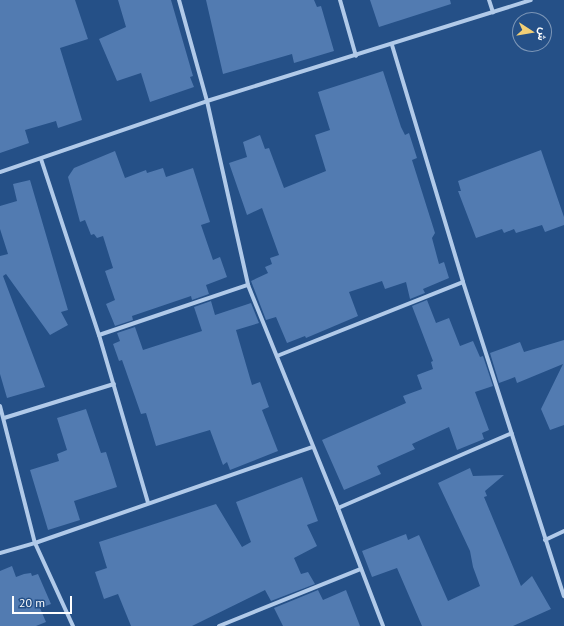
<!DOCTYPE html>
<html>
<head>
<meta charset="utf-8">
<style>
	body { margin:0 }
	#map { position:relative; width:564px; height:626px; overflow:hidden; background:#255087; font-family:"PT Sans",Vazirmatn,sans-serif }
	div>[style] { position:absolute }
	.building>* { inset:0; background:#527bb1 }
	.minor>* { height:4px; margin:-2px; padding:0 2px; transform-origin:2px; border-radius:2px; background:#b1cae9 }
	span { translate:-50% -50%; white-space:nowrap; text-align:center; line-height:1.15; -webkit-text-stroke:3px #255087; paint-order:stroke }
	.north { position:absolute; left:512px; top:12px; width:40px; height:40px; box-sizing:border-box; background:#255087; border:1px solid #7c96b7; border-radius:50%; rotate:102deg; font-size:11px; font-weight:700; line-height:16px; text-align:center; color:#fff }
	.north::after { content:''; display:block; margin:auto; width:14px; height:18px; background:#f2cf76; clip-path:polygon(50% 0,100% 100%,50% 72%,0 100%) }
	.scale { position:absolute; left:12px; top:596px; width:60px; height:18px; box-sizing:border-box; border:2px solid #fff; border-top:0; padding-left:5px; font-size:12px; line-height:14px; white-space:nowrap; color:#fff; -webkit-text-stroke:3px #255087; paint-order:stroke }
</style>
</head>
<body>
<div id="map">
	<div class="building">
		<div style="clip-path:polygon(0 0,75px 0,88px 39px,60px 48px,82px 120px,58px 128px,56px 121px,25px 130px,29px 143px,0 153px)"></div>
		<div style="clip-path:polygon(118px 0,171px 0,193px 76px,190px 77px,194px 87px,150px 102px,141px 73px,117px 81px,99px 39px,126px 27px)"></div>
		<div style="clip-path:polygon(206px 0,314px 0,317px 7px,321px 6px,334px 51px,294px 63px,292px 54px,223px 74px)"></div>
		<div style="clip-path:polygon(370px 0,450px 0,451px 4px,379px 27px)"></div>
		<div style="clip-path:polygon(383px 71px,401px 127px,405px 135px,409px 133px,417px 158px,412px 160px,435px 233px,432px 238px,439px 264px,444px 262px,449px 278px,423px 289px,425px 293px,410px 299px,406px 282px,385px 289px,382px 281px,349px 292px,358px 316px,306px 338px,305px 336px,287px 343px,276px 317px,266px 320px,251px 281px,268px 273px,265px 267px,272px 264px,270px 258px,279px 255px,262px 208px,247px 215px,229px 163px,247px 157px,243px 142px,260px 135px,265px 149px,269px 148px,284px 188px,326px 171px,315px 135px,330px 130px,318px 92px)"></div>
		<div style="clip-path:polygon(541px 150px,564px 217px,564px 225px,545px 232px,542px 225px,516px 233px,514px 229px,504px 233px,502px 229px,476px 238px,458px 191px,461px 191px,458px 181px)"></div>
		<div style="clip-path:polygon(115px 151px,125px 178px,146px 170px,147px 173px,163px 168px,166px 177px,193px 168px,210px 222px,201px 225px,213px 260px,220px 257px,227px 277px,206px 285px,209px 294px,192px 300px,191px 296px,132px 316px,133px 320px,115px 326px,106px 304px,115px 300px,105px 271px,113px 268px,103px 236px,97px 238px,94px 234px,91px 235px,85px 220px,80px 222px,68px 177px,74px 168px)"></div>
		<div style="clip-path:polygon(30px 180px,68px 310px,61px 312px,68px 325px,50px 335px,6px 274px,3px 276px,45px 387px,7px 398px,0 374px,0 256px,8px 254px,0 229px,0 206px,17px 201px,13px 184px)"></div>
		<div style="clip-path:polygon(427px 300px,436px 323px,449px 318px,460px 346px,473px 341px,480px 357px,483px 356px,493px 386px,475px 392px,489px 430px,482px 433px,484px 439px,457px 450px,449px 427px,412px 444px,415px 449px,377px 466px,381px 474px,344px 490px,322px 440px,406px 403px,403px 396px,422px 389px,417px 375px,433px 369px,431px 362px,433px 361px,412px 306px)"></div>
		<div style="clip-path:polygon(211px 301px,215px 315px,251px 303px,259px 323px,236px 330px,252px 385px,260px 382px,269px 407px,262px 410px,278px 451px,230px 470px,227px 462px,223px 465px,210px 430px,156px 446px,146px 413px,141px 414px,122px 360px,119px 361px,113px 344px,120px 341px,117px 333px,135px 327px,143px 350px,202px 331px,194px 307px)"></div>
		<div style="clip-path:polygon(564px 340px,564px 425px,550px 430px,541px 409px,563px 364px,517px 383px,515px 377px,499px 383px,490px 353px,520px 342px,524px 352px)"></div>
		<div style="clip-path:polygon(86px 409px,101px 453px,106px 452px,117px 487px,74px 501px,80px 520px,48px 530px,30px 470px,59px 461px,57px 454px,67px 450px,57px 418px)"></div>
		<div style="clip-path:polygon(470px 468px,473px 476px,504px 475px,485px 491px,487px 496px,484px 497px,521px 586px,532px 576px,551px 609px,513px 626px,422px 626px,397px 568px,372px 577px,362px 551px,406px 534px,408px 540px,419px 535px,448px 601px,480px 586px,473px 567px,470px 551px,438px 483px)"></div>
		<div style="clip-path:polygon(302px 477px,318px 521px,307px 525px,317px 546px,294px 558px,301px 574px,308px 572px,315px 584px,271px 601px,265px 590px,192px 626px,131px 626px,118px 594px,104px 599px,95px 572px,107px 568px,99px 542px,216px 504px,242px 547px,251px 542px,236px 502px)"></div>
		<div style="clip-path:polygon(12px 566px,16px 577px,24px 574px,31px 573px,32px 576px,38px 574px,51px 604px,40px 608px,46px 622px,36px 626px,0 626px,0 571px)"></div>
		<div style="clip-path:polygon(318px 590px,323px 600px,346px 590px,360px 626px,283px 626px,274px 608px)"></div>
	</div>
	<div class="minor">
		<div style="left:179px;top:0;width:105px;rotate:74.5deg"></div>
		<div style="left:207px;top:101px;width:189px;rotate:77.4deg"></div>
		<div style="left:248px;top:285px;width:240px;rotate:68deg"></div>
		<div style="left:338px;top:508px;width:126px;rotate:69.1deg"></div>
		<div style="left:340px;top:0;width:58px;rotate:74.1deg"></div>
		<div style="left:489px;top:0;width:13px;rotate:72deg"></div>
		<div style="left:392px;top:45px;width:247px;rotate:73.3deg"></div>
		<div style="left:463px;top:282px;width:330px;rotate:72.2deg"></div>
		<div style="left:41px;top:159px;width:185px;rotate:71.8deg"></div>
		<div style="left:99px;top:335px;width:175px;rotate:73.7deg"></div>
		<div style="left:0;top:172px;width:219px;rotate:-18.9deg"></div>
		<div style="left:207px;top:101px;width:339px;rotate:-17.3deg"></div>
		<div style="left:99px;top:335px;width:157px;rotate:-18.6deg"></div>
		<div style="left:277px;top:356px;width:200px;rotate:-21.7deg"></div>
		<div style="left:0;top:406px;width:141px;rotate:75.7deg"></div>
		<div style="left:35px;top:543px;width:91px;rotate:65.4deg"></div>
		<div style="left:4px;top:418px;width:115px;rotate:-17.2deg"></div>
		<div style="left:338px;top:508px;width:189px;rotate:-23.3deg"></div>
		<div style="left:545px;top:540px;width:21px;rotate:-25deg"></div>
		<div style="left:0;top:553px;width:36px;rotate:-16deg"></div>
		<div style="left:35px;top:543px;width:294px;rotate:-19.1deg"></div>
		<div style="left:219px;top:626px;width:153px;rotate:-21.9deg"></div>
	</div>
	<div class="north">ش</div>
	<div class="scale">20 m</div>
</div>
</body>
</html>
